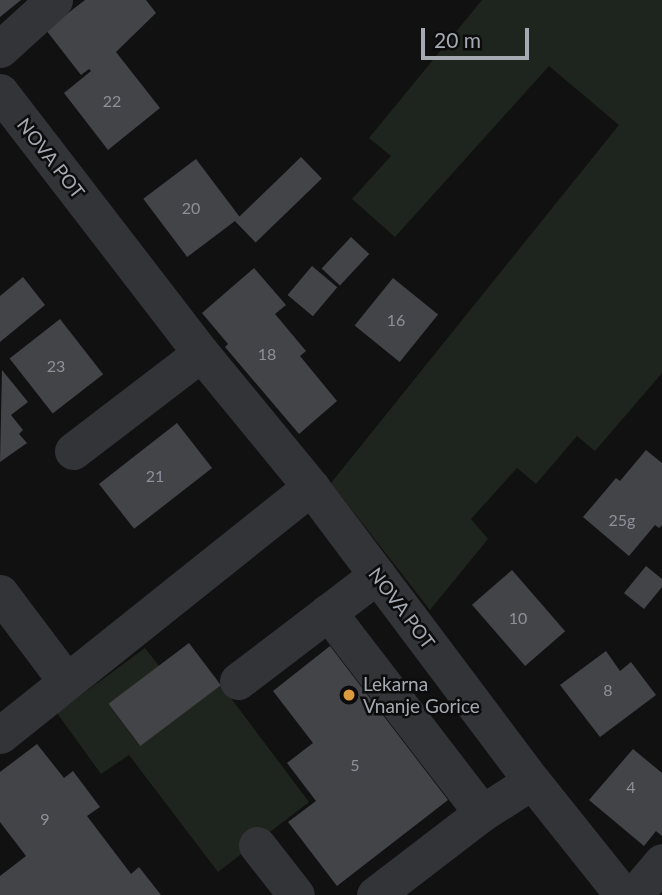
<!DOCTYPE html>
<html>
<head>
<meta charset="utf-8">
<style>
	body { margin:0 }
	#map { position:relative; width:662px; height:895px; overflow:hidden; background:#111112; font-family:Lato,sans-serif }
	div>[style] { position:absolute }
	.green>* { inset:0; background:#1e251e }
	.building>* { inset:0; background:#434448; transform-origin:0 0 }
	.minor>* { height:37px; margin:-18.5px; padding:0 18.5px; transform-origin:18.5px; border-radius:18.5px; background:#333437 }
	.dots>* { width:19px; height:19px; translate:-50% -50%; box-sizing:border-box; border:4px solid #0c0c0d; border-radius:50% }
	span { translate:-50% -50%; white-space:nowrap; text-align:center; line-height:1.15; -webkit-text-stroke:5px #0c0c0d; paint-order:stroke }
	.number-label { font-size:16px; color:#8c9098 }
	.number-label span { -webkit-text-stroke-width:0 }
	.street-label { font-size:19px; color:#a4a9b2 }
	.poi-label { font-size:19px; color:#a4a9b2 }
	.left { translate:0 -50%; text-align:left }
	.scale { position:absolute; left:421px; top:28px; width:108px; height:32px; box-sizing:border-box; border:4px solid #a4a9b2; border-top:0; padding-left:9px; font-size:21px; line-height:24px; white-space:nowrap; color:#a4a9b2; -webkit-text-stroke:5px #0c0c0d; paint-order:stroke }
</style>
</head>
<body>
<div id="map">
	<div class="green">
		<div style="clip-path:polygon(482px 0,662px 0,662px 373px,595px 451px,577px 436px,536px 484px,517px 468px,471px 519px,488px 539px,430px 610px,331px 483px,619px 125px,549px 66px,395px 237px,352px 199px,391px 156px,369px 138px)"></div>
		<div style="clip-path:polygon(145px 648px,159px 666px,108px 704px,139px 745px,221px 685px,309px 802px,218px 872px,129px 755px,101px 774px,57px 713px)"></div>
	</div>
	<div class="building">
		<div style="clip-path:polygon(0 0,21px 0,0 17px)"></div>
		<div style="clip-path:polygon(85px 0,146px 0,156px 13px,116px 52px,160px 108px,108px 150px,64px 93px,91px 71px,89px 69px,81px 75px,46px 30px)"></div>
		<div style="left:301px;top:157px;width:30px;height:92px;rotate:46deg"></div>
		<div style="left:196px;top:159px;width:73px;height:66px;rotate:53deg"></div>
		<div style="left:351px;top:237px;width:25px;height:43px;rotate:43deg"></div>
		<div style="left:312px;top:266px;width:33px;height:38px;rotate:40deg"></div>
		<div style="clip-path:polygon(254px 268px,286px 305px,275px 314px,306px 351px,300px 356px,337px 401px,299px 434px,225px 347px,228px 344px,202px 313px)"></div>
		<div style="clip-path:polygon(23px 277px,45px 305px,0 342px,0 296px)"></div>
		<div style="left:393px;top:278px;width:58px;height:61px;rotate:39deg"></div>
		<div style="left:60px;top:319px;width:70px;height:64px;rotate:52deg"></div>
		<div style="clip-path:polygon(2px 370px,28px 402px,11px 415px,23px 430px,19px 434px,27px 443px,0 462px)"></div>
		<div style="left:177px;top:423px;width:57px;height:99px;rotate:52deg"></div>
		<div style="clip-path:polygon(646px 450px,662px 463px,662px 525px,659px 528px,655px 525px,629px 556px,583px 517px,616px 478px,620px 481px)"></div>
		<div style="clip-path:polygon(646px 566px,662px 579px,662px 587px,644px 609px,624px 593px)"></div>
		<div style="left:512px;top:570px;width:81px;height:53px;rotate:49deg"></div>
		<div style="left:189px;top:643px;width:53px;height:101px;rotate:53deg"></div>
		<div style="clip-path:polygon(330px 646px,448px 800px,337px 886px,288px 822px,316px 801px,287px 763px,313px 743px,273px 691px)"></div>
		<div style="clip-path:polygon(606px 651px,620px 671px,631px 662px,656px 695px,600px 737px,560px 685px)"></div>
		<div style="clip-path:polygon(37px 744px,64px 778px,73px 771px,100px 807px,87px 816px,131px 874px,139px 867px,161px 895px,0 895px,0 876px,26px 856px,0 822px,0 772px)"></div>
		<div style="clip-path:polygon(633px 749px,662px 773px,662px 836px,656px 831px,644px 846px,589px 800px)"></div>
	</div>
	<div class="minor">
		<div style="left:0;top:49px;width:73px;rotate:-42.2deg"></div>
		<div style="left:0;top:92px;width:329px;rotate:52.4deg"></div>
		<div style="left:201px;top:353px;width:173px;rotate:50.6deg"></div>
		<div style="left:311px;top:487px;width:368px;rotate:53.1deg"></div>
		<div style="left:532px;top:781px;width:146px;rotate:51.4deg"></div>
		<div style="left:73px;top:451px;width:161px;rotate:-37.4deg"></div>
		<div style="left:0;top:593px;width:110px;rotate:53.1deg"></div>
		<div style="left:328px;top:612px;width:253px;rotate:52.5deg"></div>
		<div style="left:238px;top:681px;width:175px;rotate:-37.3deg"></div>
		<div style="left:0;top:735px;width:398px;rotate:-38.6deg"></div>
		<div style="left:257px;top:845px;width:63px;rotate:52deg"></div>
		<div style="left:375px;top:895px;width:135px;rotate:-37.5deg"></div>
		<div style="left:482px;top:813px;width:59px;rotate:-32.6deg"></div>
		<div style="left:634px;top:895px;width:43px;rotate:-49.7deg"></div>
	</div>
	<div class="dots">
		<div style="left:349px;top:695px;background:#dd993e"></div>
	</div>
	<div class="number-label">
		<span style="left:112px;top:101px">22</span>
		<span style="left:191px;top:208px">20</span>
		<span style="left:396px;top:320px">16</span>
		<span style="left:267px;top:354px">18</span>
		<span style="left:56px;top:366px">23</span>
		<span style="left:155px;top:476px">21</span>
		<span style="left:622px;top:520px">25g</span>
		<span style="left:518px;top:618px">10</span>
		<span style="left:608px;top:690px">8</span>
		<span style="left:355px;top:765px">5</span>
		<span style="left:631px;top:787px">4</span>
		<span style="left:45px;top:819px">9</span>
	</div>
	<div class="street-label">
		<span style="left:51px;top:158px;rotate:52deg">NOVA POT</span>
		<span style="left:402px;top:608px;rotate:53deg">NOVA POT</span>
	</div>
	<div class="poi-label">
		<span class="left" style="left:363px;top:695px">Lekarna<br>Vnanje Gorice</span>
	</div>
	<div class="scale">20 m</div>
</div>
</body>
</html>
